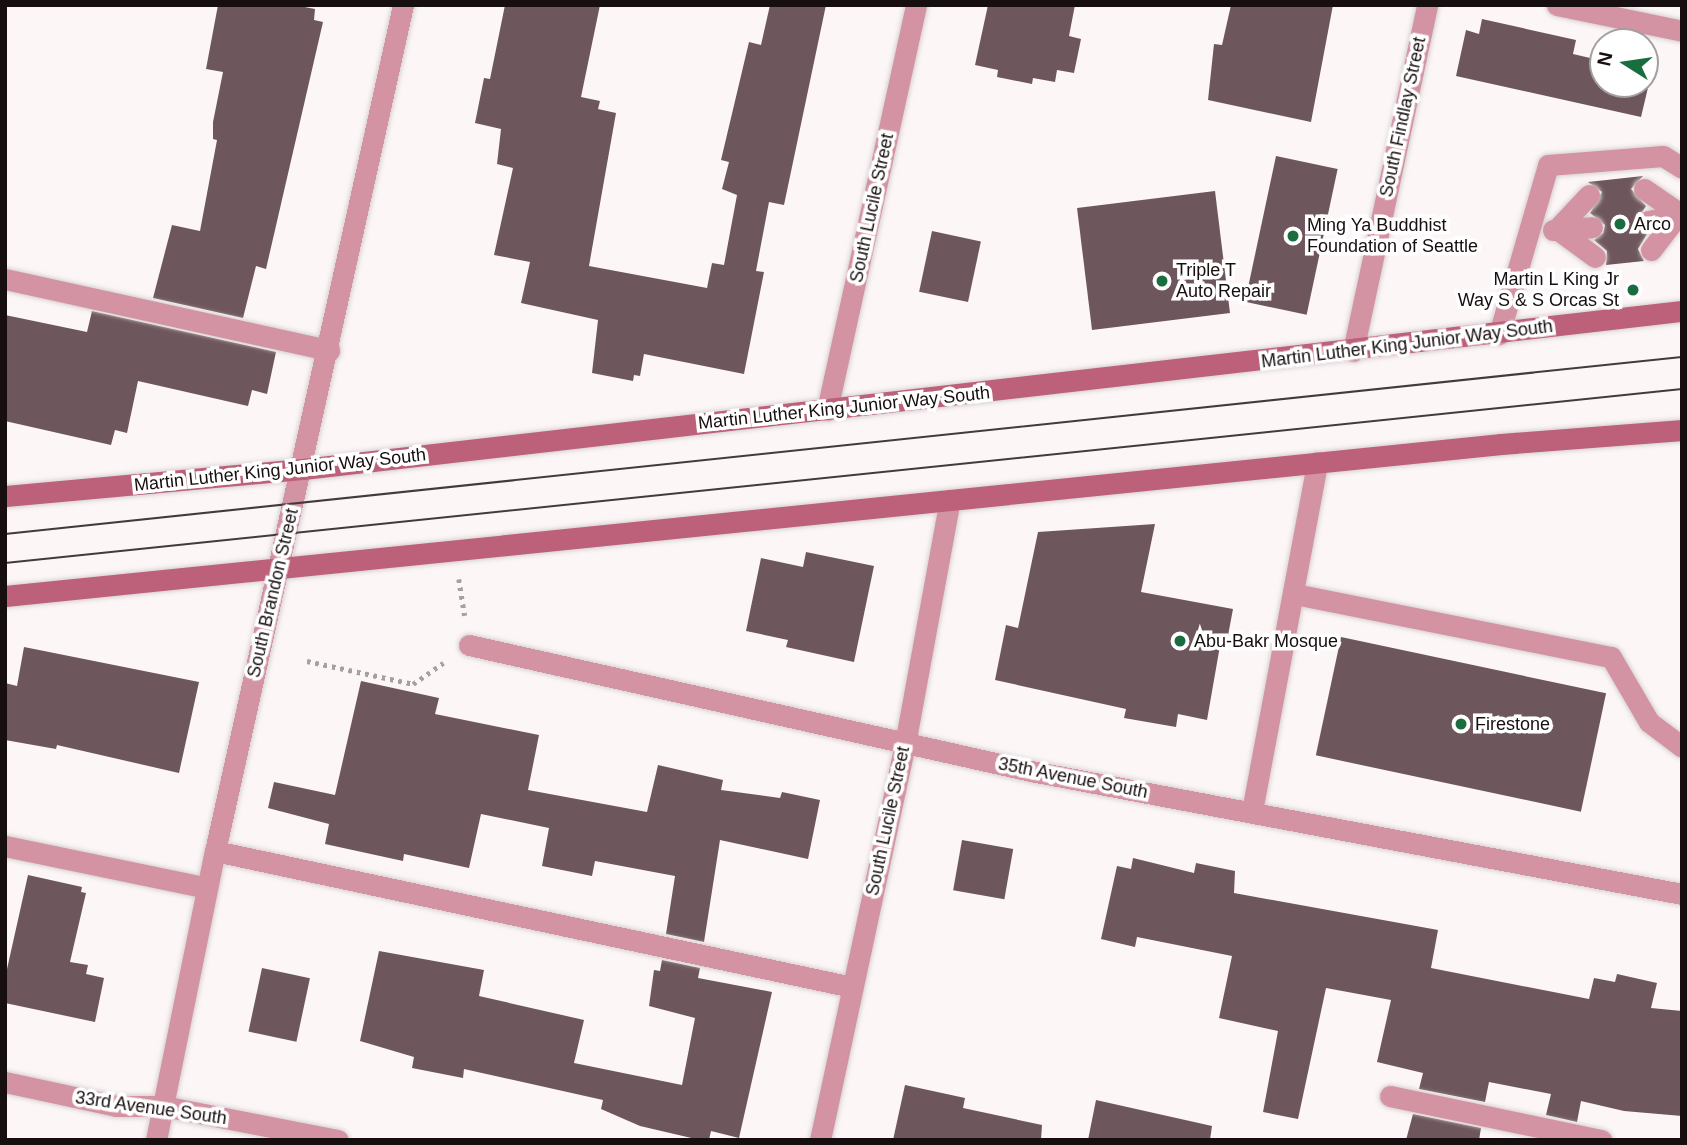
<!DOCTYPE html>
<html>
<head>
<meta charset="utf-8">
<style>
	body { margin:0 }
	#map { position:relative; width:1687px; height:1145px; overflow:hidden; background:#fcf6f7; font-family:Arial,sans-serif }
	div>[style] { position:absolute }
	.building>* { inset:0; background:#6e575c; transform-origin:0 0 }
	.path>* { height:4.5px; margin-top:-2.25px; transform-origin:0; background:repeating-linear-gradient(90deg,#a7a0a1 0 3.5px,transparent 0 8.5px) }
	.roads { filter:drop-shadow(0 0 2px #d7d1d2) drop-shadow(0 0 2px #d7d1d2) }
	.lane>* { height:21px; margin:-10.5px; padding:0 10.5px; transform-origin:10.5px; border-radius:10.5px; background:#d493a2 }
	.street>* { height:21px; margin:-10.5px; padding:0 10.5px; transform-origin:10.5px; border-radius:10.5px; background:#d493a2 }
	.secondary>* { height:21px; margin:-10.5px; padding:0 10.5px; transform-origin:10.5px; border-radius:10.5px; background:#bd6079 }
	.tram>* { height:2px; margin:-1px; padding:0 1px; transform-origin:1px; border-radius:1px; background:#433a3c }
	.dots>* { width:19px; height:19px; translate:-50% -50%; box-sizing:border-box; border:4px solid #fff; border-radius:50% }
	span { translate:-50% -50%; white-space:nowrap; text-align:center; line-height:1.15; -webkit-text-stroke:7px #fff; paint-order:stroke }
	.street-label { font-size:18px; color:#170e10 }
	.poi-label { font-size:18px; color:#170e10 }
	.left { translate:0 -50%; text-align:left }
	.right { translate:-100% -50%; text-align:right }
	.frame { position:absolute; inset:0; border:7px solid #170e10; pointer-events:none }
	.north { position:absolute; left:1589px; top:28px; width:70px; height:70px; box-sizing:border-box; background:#fff; border:2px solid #a29f9f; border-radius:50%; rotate:282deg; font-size:19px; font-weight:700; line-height:28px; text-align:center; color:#170e10 }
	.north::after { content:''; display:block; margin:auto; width:24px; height:32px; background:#1a6d3f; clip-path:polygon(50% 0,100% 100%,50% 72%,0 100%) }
</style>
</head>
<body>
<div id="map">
	<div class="building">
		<div style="clip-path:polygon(218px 5px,294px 5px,315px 9px,314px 20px,323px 22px,266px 269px,256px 266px,243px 318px,153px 298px,172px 225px,200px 231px,217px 140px,213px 139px,213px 122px,223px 72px,206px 69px)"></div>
		<div style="clip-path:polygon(505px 5px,600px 5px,581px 97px,600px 101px,598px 109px,616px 113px,589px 266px,707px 288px,712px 263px,724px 265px,737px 195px,722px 189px,729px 162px,721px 160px,749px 42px,761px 45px,770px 5px,826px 5px,784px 205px,769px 202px,756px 271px,764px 272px,744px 374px,644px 354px,640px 376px,634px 375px,633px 381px,592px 373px,598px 320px,521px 303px,530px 262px,494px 255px,513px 168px,497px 164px,501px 129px,475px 123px,484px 78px,490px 79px)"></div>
		<div style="clip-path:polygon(988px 5px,1075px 5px,1069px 36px,1081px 39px,1074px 73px,1057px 70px,1055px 82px,1033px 78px,1032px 84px,997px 77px,998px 70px,975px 65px)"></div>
		<div style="clip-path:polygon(1231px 5px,1333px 5px,1311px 122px,1208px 100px,1214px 44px,1222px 45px)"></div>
		<div style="clip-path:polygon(1482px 19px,1576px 40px,1573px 54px,1603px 61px,1603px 84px,1645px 84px,1645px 70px,1652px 71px,1641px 117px,1456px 76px,1466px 30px,1479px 34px)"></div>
		<div style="left:1276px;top:156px;width:63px;height:149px;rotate:12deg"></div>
		<div style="clip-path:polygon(1643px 176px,1631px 189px,1646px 206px,1635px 223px,1647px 234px,1638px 249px,1644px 261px,1606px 265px,1607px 251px,1594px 240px,1603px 233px,1605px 225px,1590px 213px,1602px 192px,1588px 182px)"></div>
		<div style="left:1215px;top:191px;width:123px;height:139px;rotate:83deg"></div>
		<div style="left:932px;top:231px;width:50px;height:62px;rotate:12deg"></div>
		<div style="clip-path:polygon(92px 311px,276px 352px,267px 394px,252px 390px,248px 406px,138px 381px,127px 433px,115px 430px,111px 445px,5px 421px,5px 315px,87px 332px)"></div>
		<div style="clip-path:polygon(1155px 524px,1141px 592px,1233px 609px,1227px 641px,1221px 640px,1207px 720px,1178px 714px,1176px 727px,1124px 718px,1126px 709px,995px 680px,1006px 625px,1018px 628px,1038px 532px)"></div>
		<div style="clip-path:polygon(806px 552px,874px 566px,854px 662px,786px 647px,788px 640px,746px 631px,761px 558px,803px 567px)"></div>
		<div style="left:1341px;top:637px;width:271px;height:121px;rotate:12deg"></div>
		<div style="clip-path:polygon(24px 647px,199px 682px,179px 773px,57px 745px,56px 749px,5px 740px,5px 683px,17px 686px)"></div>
		<div style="clip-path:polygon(361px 681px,439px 698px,435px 714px,539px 735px,528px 790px,647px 812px,658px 765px,723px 780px,721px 790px,780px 798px,782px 792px,820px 800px,808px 859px,720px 840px,704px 942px,666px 934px,675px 876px,595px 861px,592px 876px,542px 866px,549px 828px,481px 814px,469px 868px,404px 854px,403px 861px,325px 844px,329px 824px,268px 808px,274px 782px,335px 795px)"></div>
		<div style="left:962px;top:840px;width:52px;height:51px;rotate:10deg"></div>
		<div style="clip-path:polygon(1133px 858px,1194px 873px,1196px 863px,1235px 871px,1234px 893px,1438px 930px,1431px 968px,1589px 999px,1594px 978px,1615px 982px,1617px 974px,1657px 983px,1651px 1008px,1682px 1011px,1682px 1116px,1624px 1111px,1581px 1101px,1577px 1122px,1546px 1115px,1551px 1094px,1489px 1082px,1485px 1102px,1419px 1089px,1423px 1073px,1377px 1062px,1391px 1000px,1326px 988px,1298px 1119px,1263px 1112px,1278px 1031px,1219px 1018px,1232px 956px,1137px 937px,1135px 947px,1101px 939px,1117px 866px,1131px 869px)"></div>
		<div style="clip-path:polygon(28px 875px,82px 887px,81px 892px,86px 893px,70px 962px,88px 965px,86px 974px,104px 978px,95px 1022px,5px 1003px,5px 978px)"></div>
		<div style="clip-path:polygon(379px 951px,484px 970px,479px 996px,584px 1020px,574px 1063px,682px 1085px,695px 1018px,649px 1006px,654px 970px,660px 971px,662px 960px,700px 968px,698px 978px,772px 992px,739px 1138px,711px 1131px,709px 1140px,700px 1140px,640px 1126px,601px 1109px,603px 1100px,464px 1069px,463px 1078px,412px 1068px,414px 1057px,360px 1041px)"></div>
		<div style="left:262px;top:968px;width:49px;height:65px;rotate:12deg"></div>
		<div style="clip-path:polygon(905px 1085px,965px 1098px,963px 1108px,1042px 1125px,1041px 1140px,893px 1140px)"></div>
		<div style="clip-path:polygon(1096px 1100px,1212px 1126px,1210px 1140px,1088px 1140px)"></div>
		<div style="clip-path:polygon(1413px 1114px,1481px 1128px,1479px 1140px,1406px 1140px)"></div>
	</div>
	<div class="path">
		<div style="left:459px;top:579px;width:37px;rotate:81deg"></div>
		<div style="left:307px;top:661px;width:108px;rotate:12.2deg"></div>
		<div style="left:413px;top:684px;width:37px;rotate:-35deg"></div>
	</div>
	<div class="roads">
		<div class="lane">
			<div style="left:1557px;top:5px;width:128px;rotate:11.7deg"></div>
			<div style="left:1644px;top:189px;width:46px;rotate:34.4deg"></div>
			<div style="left:1589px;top:195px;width:47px;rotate:133.3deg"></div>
			<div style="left:1557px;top:229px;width:47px;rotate:36.4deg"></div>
			<div style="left:1648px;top:221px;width:31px;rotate:-11deg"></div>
			<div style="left:1553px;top:230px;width:39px;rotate:-4deg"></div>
			<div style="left:1651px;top:250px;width:44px;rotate:-52.4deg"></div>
			<div style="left:5px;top:279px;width:332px;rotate:12.4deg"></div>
			<div style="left:1499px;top:334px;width:176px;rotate:-73.8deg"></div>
			<div style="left:1548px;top:165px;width:115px;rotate:-4.5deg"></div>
			<div style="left:1663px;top:156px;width:22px;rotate:32deg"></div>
			<div style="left:1295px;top:594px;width:322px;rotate:11.3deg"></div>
			<div style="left:1611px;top:657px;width:75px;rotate:59.7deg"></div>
			<div style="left:1649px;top:722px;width:41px;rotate:37.1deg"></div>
			<div style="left:5px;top:846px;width:206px;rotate:11.7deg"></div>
			<div style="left:215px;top:851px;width:651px;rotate:12.05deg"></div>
			<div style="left:1390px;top:1096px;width:216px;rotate:11.8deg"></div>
		</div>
		<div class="street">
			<div style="left:1353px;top:351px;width:354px;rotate:-77.9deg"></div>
			<div style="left:827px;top:410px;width:415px;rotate:-77.6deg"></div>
			<div style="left:469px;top:645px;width:576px;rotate:12.64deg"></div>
			<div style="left:1031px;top:771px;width:663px;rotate:10.7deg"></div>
			<div style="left:1252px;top:811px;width:355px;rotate:-79.4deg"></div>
			<div style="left:5px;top:1082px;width:114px;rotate:12.2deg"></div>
			<div style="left:116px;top:1106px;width:47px"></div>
			<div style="left:163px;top:1106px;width:178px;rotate:11deg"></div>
			<div style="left:156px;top:1140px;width:295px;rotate:-78.5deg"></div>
			<div style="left:215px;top:851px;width:867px;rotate:-77.47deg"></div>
			<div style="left:820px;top:1140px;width:405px;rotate:-77.9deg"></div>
			<div style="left:905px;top:744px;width:248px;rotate:-79.6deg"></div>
		</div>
		<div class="secondary">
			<div style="left:5px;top:496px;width:299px;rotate:-5.2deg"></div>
			<div style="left:303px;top:469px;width:1388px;rotate:-6.54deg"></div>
			<div style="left:5px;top:596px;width:1504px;rotate:-5.8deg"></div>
			<div style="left:1501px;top:444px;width:182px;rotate:-4.4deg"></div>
		</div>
	</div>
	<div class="tram">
		<div style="left:5px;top:534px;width:1686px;rotate:-6.03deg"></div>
		<div style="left:5px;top:563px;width:1686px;rotate:-5.92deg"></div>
	</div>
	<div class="dots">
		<div style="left:1620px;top:224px;background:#1a6d3f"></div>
		<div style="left:1293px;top:236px;background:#1a6d3f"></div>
		<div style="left:1162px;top:281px;background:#1a6d3f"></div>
		<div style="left:1633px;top:290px;background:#1a6d3f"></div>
		<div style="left:1180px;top:641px;background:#1a6d3f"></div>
		<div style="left:1461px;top:724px;background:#1a6d3f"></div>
	</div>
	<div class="street-label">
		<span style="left:1403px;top:117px;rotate:-78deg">South Findlay Street</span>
		<span style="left:872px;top:208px;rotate:-78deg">South Lucile Street</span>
		<span style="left:1407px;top:344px;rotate:-7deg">Martin Luther King Junior Way South</span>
		<span style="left:844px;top:408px;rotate:-6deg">Martin Luther King Junior Way South</span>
		<span style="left:280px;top:470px;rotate:-6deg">Martin Luther King Junior Way South</span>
		<span style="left:273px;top:593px;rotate:-77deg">South Brandon Street</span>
		<span style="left:1073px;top:778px;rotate:11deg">35th Avenue South</span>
		<span style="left:888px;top:821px;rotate:-78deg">South Lucile Street</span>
		<span style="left:151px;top:1108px;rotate:8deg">33rd Avenue South</span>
	</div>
	<div class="poi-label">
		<span class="left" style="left:1634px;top:224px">Arco</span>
		<span class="left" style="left:1307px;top:236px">Ming Ya Buddhist<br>Foundation of Seattle</span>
		<span class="left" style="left:1176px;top:281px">Triple T<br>Auto Repair</span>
		<span class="right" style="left:1619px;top:290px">Martin L King Jr<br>Way S &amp; S Orcas St</span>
		<span class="left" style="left:1194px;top:641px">Abu-Bakr Mosque</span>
		<span class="left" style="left:1475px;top:724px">Firestone</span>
	</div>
	<div class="frame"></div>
	<div class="north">N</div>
</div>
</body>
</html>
